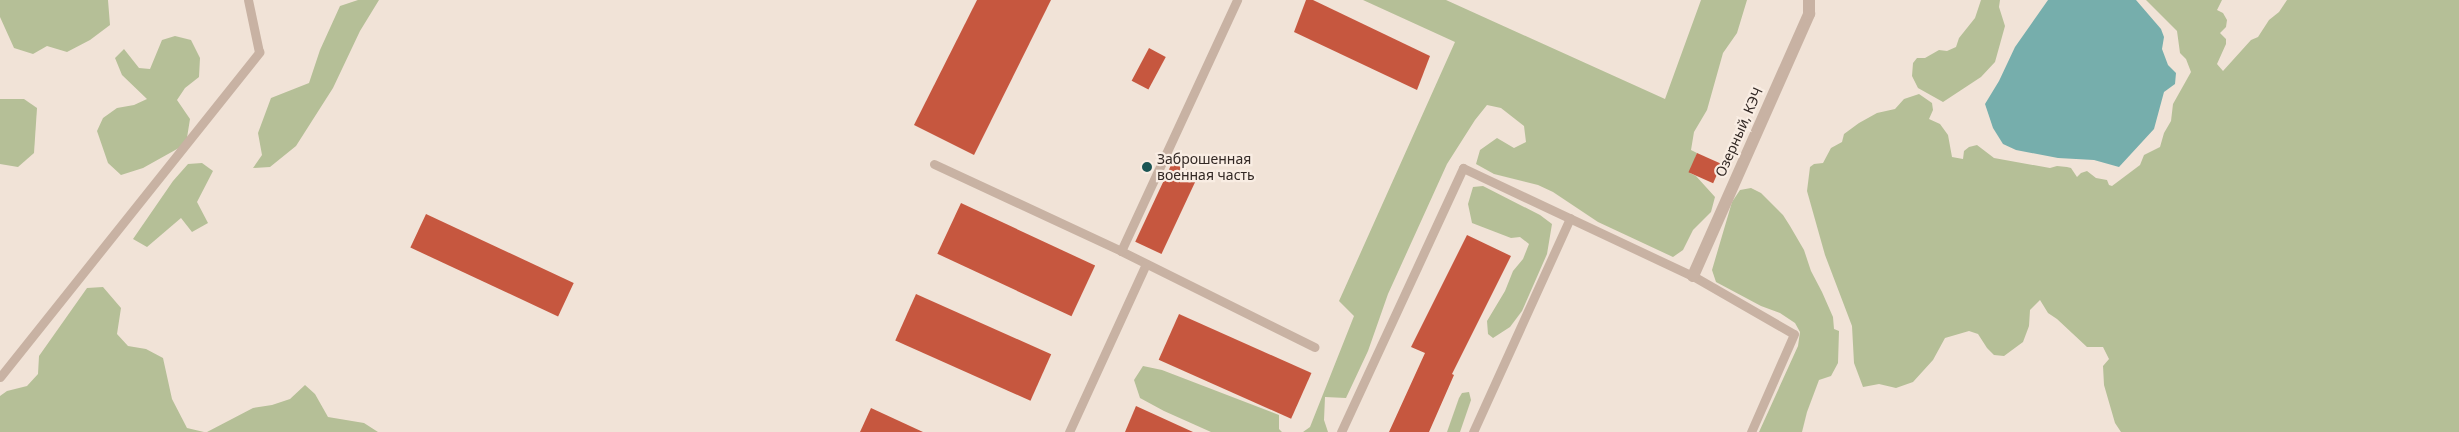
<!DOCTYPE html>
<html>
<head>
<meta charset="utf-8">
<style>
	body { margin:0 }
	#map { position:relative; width:2459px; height:432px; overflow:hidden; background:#f1e3d7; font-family:"Noto Sans",sans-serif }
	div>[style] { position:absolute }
	.green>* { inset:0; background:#b5bf97 }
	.water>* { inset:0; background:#76aeac }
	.building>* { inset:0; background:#c6573f; transform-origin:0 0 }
	.service>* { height:9px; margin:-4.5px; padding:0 4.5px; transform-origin:4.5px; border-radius:4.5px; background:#c8b2a3 }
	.minor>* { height:12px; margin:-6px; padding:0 6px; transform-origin:6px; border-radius:6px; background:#c8b2a3 }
	.dots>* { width:14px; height:14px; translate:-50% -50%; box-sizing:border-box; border:2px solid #f9ede3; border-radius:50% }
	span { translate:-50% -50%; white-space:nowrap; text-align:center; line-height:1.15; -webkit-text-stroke:4.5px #f9ede3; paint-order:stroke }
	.street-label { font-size:14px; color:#332925 }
	.poi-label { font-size:14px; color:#332925 }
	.left { translate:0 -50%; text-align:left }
</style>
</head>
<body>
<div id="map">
	<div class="green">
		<div style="clip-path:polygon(0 0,108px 0,110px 25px,90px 40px,67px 52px,47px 46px,33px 54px,14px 48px,0 17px)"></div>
		<div style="clip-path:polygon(358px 0,379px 0,360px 31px,333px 88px,296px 146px,270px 167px,253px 168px,262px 155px,258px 133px,271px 98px,309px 83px,320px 50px,340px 6px)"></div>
		<div style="clip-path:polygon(1363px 0,1446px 0,1665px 99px,1701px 0,1747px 0,1737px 33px,1723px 53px,1707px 110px,1694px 132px,1691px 150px,1697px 153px,1690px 173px,1696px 176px,1715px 197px,1711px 212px,1693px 230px,1683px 250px,1673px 257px,1598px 222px,1553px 192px,1538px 185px,1494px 174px,1476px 164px,1480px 150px,1497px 138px,1514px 148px,1526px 142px,1524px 126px,1501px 108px,1487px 105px,1475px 120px,1447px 164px,1388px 294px,1368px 351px,1346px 398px,1325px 397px,1324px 420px,1328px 432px,1303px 432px,1310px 427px,1354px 316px,1339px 301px,1455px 42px)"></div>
		<div style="clip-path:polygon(1981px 0,2000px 0,1999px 7px,2005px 26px,1995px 62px,1981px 77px,1943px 102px,1918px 88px,1912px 76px,1913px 63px,1917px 58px,1925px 58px,1939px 50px,1947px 51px,1956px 47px,1959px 38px,1975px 18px)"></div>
		<div style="clip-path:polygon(2146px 0,2222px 0,2217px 10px,2223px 13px,2227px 20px,2226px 27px,2220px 33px,2226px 39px,2226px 44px,2217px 64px,2223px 71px,2251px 40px,2258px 37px,2269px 20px,2279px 12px,2287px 0,2459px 0,2459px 432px,2121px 432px,2115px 423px,2104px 385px,2103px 366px,2109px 359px,2103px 347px,2087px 347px,2057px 319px,2048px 313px,2040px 300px,2030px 310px,2029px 326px,2023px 342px,2004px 356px,1994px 355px,1987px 348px,1978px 334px,1969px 331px,1945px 338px,1933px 360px,1913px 382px,1896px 388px,1879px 384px,1863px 387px,1854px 363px,1852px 326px,1825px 255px,1807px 191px,1810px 167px,1814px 164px,1823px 163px,1831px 148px,1842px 142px,1844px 134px,1859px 123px,1877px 113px,1895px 109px,1904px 99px,1919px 94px,1932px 103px,1933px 110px,1929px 119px,1940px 124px,1948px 135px,1952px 157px,1963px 159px,1964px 151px,1969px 147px,1977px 145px,1994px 158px,2050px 168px,2057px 166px,2067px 167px,2071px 168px,2077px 177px,2081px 173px,2087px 171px,2096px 178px,2107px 180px,2109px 185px,2112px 186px,2140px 165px,2144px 155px,2160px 147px,2164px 133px,2171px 121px,2173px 104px,2191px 72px,2186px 59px,2180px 53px,2177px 31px)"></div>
		<div style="clip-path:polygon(175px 36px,191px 40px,200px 58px,199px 77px,185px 88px,177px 100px,190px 119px,186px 144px,143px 168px,121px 175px,108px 163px,97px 131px,103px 118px,117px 108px,134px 105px,147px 99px,122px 75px,115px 58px,124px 49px,139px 68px,150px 69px,162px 40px)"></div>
		<div style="clip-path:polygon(0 99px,24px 99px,37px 108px,34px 153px,18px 167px,0 164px)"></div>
		<div style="clip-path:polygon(202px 163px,213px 171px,197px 202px,208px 223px,192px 232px,181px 218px,147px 247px,133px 239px,173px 181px,188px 164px)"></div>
		<div style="clip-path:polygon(1483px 186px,1540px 215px,1552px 224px,1547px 254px,1522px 311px,1510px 327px,1493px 338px,1488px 334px,1487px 321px,1505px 291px,1513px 271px,1523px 259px,1529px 244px,1520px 237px,1511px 238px,1472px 223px,1468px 204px,1473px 187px)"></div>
		<div style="clip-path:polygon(1751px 188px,1761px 193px,1783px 215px,1790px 226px,1804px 250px,1811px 271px,1822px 292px,1833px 317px,1834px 329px,1839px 331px,1838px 363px,1831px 376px,1819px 380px,1807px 412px,1802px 432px,1759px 432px,1798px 346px,1800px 332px,1795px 323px,1780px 313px,1761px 306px,1716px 282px,1712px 270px,1732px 202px,1740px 190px)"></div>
		<div style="clip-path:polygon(103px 287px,121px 308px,117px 334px,128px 346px,146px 349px,163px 358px,172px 399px,187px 428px,204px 432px,0 432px,0 396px,7px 391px,27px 386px,38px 374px,39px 356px,87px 288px)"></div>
		<div style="clip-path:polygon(1143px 366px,1162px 370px,1279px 415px,1279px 429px,1282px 432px,1211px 432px,1164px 411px,1140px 398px,1134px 380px)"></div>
		<div style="clip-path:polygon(305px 385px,315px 394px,328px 417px,364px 423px,378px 432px,207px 432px,253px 408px,272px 405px,290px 399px)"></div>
		<div style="clip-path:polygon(1469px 392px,1471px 400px,1460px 432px,1447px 432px,1459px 398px,1462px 393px)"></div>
	</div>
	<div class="water">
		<div style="clip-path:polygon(2048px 0,2136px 0,2161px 29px,2164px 37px,2162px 49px,2168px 65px,2176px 73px,2175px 84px,2164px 92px,2154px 129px,2119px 167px,2094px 160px,2058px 158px,2016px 150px,2003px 144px,1993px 128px,1985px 104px,1999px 81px,2015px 47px)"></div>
	</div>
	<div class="building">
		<div style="clip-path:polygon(977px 0,1051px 0,974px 155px,914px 125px)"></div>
		<div style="clip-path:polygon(1306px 0,1313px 0,1430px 56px,1417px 90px,1294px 32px)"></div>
		<div style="left:1149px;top:48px;width:19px;height:37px;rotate:28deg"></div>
		<div style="left:1697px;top:153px;width:27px;height:21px;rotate:24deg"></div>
		<div style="left:1172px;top:163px;width:29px;height:87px;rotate:25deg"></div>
		<div style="left:961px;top:203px;width:148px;height:56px;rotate:25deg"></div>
		<div style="left:426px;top:214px;width:163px;height:37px;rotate:25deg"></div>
		<div style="clip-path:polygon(1467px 235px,1511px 256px,1452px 374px,1454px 375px,1429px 432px,1389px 432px,1425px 353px,1411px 347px)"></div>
		<div style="left:916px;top:294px;width:148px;height:51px;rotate:24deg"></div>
		<div style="left:1179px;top:314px;width:145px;height:50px;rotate:24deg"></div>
		<div style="clip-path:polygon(1136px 406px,1193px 432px,1125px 432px)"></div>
		<div style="clip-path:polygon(871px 408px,923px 432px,860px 432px)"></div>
	</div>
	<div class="service">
		<div style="left:934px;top:164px;width:206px;rotate:24.9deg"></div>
		<div style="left:1121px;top:251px;width:216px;rotate:26.4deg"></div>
		<div style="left:1121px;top:251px;width:277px;rotate:-65.2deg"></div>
		<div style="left:0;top:377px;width:416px;rotate:-51.4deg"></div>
		<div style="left:259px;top:52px;width:53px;rotate:-101.9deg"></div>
		<div style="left:1069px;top:432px;width:185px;rotate:-65.4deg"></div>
		<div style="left:1341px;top:432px;width:291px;rotate:-65.2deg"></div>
		<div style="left:1463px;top:168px;width:254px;rotate:25.2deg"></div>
		<div style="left:1693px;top:276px;width:116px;rotate:29.9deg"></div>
		<div style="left:1794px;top:334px;width:107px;rotate:113.7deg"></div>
		<div style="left:1473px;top:432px;width:235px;rotate:-65.6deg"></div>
	</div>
	<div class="minor">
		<div style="left:1693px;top:276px;width:287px;rotate:-66.1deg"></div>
		<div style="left:1809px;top:14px;width:14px;rotate:-90deg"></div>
	</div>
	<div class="dots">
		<div style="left:1147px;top:167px;background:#1b5554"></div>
	</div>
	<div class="street-label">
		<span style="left:1739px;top:132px;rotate:-66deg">Озерный, КЭЧ</span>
	</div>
	<div class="poi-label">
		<span class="left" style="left:1157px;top:167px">Заброшенная<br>военная часть</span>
	</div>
</div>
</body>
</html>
